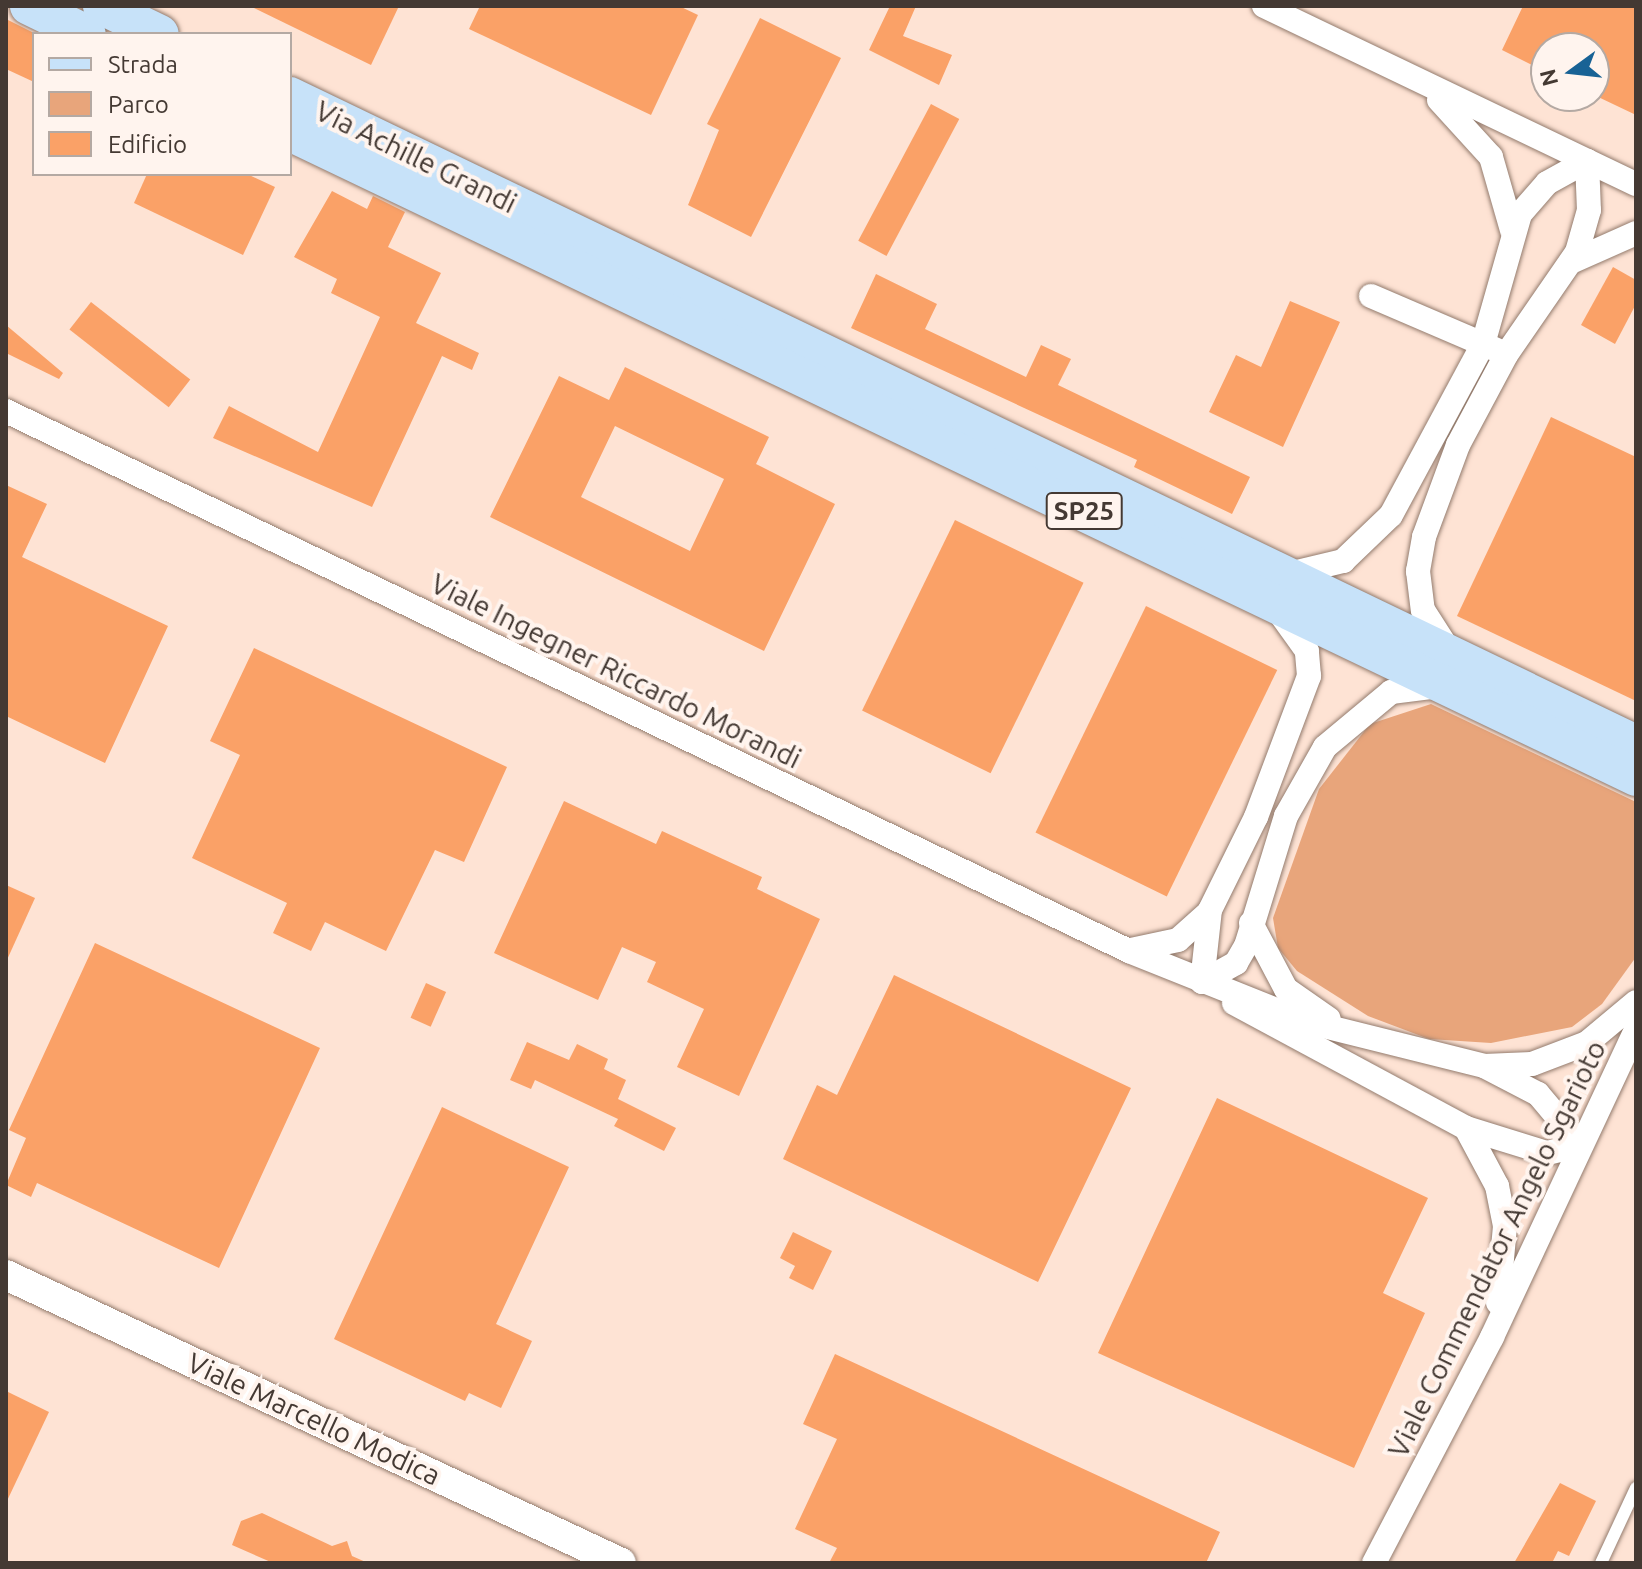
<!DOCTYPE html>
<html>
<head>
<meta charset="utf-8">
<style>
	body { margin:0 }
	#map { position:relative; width:1642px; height:1569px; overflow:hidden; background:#fee3d4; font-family:Ubuntu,sans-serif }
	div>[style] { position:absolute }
	.green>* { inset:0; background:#e8a57b }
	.building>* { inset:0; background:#faa167; transform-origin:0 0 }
	.roads { filter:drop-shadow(0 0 2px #937b6d) drop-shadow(0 0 2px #937b6d) }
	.service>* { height:12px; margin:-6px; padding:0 6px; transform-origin:6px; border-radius:6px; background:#fff }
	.minor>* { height:24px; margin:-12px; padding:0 12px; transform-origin:12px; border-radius:12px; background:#fff }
	.tertiary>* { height:30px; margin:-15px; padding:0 15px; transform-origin:15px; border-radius:15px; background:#fff }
	.primary>* { height:38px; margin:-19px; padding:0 19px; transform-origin:19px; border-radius:19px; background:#c7e2f9 }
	span { translate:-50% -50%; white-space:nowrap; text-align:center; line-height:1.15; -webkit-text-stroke:8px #fff4ee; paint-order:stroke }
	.shield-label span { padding:2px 6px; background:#fff4ee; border:2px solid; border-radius:6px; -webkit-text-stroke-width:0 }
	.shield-label { font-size:26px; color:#443933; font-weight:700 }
	.street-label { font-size:28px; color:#443933 }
	.frame { position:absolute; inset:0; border:8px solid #443933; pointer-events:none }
	.legend { position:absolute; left:32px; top:32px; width:260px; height:144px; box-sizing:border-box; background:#fff4ee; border:2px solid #b4a9a3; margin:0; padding:10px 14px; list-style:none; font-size:24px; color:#443933 }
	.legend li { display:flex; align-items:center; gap:16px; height:40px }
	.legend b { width:40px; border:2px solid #b4a9a3 }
	.north { position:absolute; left:1530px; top:32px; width:80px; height:80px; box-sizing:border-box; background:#fff4ee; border:2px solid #b4a9a3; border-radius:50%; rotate:255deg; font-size:22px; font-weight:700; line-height:32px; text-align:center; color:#443933 }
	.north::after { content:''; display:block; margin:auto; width:28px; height:36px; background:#186295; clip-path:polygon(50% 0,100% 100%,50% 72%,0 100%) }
</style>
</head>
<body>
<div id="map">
	<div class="green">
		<div style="clip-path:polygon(1431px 704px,1636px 802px,1636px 957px,1602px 1004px,1572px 1027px,1491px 1043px,1429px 1039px,1368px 1016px,1297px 971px,1278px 948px,1273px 918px,1319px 789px,1370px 724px)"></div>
	</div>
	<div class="building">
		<div style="clip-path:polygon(250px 6px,399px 6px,371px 65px)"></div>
		<div style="clip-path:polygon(480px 6px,679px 6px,698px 15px,651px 115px,469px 29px)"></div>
		<div style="clip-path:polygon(890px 6px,916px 6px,903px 36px,952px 55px,939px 85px,869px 50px)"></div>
		<div style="clip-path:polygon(1523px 6px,1636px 6px,1636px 115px,1594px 95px,1594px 48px,1546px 48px,1546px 72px,1502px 50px)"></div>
		<div style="clip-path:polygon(760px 18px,841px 58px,751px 237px,688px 205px,719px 130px,707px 124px)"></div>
		<div style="clip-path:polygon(6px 19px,34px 33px,34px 82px,6px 69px)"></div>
		<div style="left:931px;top:104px;width:32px;height:155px;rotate:28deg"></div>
		<div style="clip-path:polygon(147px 174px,247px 174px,275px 187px,243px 255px,134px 203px)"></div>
		<div style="clip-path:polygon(332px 191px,367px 209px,373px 196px,405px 212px,388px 247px,441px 273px,416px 323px,479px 353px,472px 370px,442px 356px,372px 507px,213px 438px,229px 406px,318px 452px,380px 317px,331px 293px,337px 279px,294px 257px)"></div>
		<div style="clip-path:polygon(1613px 267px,1636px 280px,1636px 304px,1615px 344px,1581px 325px)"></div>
		<div style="clip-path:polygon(876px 274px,937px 304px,925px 329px,1026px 377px,1041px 345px,1071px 359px,1058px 385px,1250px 477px,1232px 514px,1134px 467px,1137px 460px,851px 328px)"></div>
		<div style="clip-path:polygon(1290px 301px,1340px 322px,1283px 447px,1209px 412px,1236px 355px,1261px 367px)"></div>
		<div style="left:91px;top:302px;width:126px;height:35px;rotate:38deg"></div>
		<div style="clip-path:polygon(6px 325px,63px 373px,59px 379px,6px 353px)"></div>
		<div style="clip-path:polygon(evenodd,625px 367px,769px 437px,756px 464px,835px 504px,764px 651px,490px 517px,559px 376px,609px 400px,625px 367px,615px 426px,724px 479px,690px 551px,581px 497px,615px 426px)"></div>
		<div style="clip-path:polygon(1551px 417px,1636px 457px,1636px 701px,1457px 616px)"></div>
		<div style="clip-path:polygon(6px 485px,47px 504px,22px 557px,168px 626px,105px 763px,6px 716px)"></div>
		<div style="left:955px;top:520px;width:143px;height:212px;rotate:26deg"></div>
		<div style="left:1146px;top:606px;width:146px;height:252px;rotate:26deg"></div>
		<div style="clip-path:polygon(254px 648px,507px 767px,464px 862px,435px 850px,386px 951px,325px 922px,311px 951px,273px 933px,287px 903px,192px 858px,240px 755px,210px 741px)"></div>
		<div style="clip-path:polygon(564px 801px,656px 844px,662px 831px,762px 877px,757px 889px,820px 919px,739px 1096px,677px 1067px,704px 1009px,647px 982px,656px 962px,622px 947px,598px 1000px,494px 953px)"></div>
		<div style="clip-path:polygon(6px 885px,35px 898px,6px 962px)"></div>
		<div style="clip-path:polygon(95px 943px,320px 1048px,219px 1268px,37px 1183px,31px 1197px,6px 1185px,26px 1138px,9px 1130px)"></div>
		<div style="clip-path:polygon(894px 975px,1131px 1088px,1038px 1282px,783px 1159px,817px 1085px,837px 1095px)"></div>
		<div style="left:426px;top:983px;width:22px;height:38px;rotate:24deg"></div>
		<div style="clip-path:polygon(527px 1042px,569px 1060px,577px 1044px,608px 1059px,604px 1069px,626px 1080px,618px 1099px,676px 1128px,664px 1151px,614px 1126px,618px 1119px,535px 1080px,531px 1089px,510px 1080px)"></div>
		<div style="clip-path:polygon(1217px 1098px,1428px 1198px,1383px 1293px,1425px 1313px,1354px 1468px,1098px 1353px)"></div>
		<div style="clip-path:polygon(442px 1107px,569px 1167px,496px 1324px,532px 1341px,501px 1408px,469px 1393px,465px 1401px,334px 1339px)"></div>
		<div style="clip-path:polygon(793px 1232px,832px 1251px,813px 1290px,789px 1278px,795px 1266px,780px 1258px)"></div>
		<div style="clip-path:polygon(835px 1354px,1220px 1532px,1206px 1563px,829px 1563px,837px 1548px,795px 1529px,837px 1439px,803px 1424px)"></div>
		<div style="clip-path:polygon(6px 1391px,49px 1412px,6px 1503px)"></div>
		<div style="clip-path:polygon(1560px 1483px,1596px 1501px,1569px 1556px,1558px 1551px,1552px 1563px,1514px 1563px)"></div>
		<div style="clip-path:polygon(262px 1513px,332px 1546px,347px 1541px,352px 1556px,368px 1563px,273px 1563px,232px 1545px,241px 1521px)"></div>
	</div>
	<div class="roads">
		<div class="service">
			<div style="left:1601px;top:1563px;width:83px;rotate:-65deg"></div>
		</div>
		<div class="minor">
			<div style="left:1264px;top:6px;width:412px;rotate:25.6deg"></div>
			<div style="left:1439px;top:100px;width:77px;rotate:47.6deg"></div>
			<div style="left:1491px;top:157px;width:76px;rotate:74deg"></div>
			<div style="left:1571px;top:262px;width:71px;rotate:-24deg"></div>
			<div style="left:1371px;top:296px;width:137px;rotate:23.2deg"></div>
			<div style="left:6px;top:411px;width:1246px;rotate:25.68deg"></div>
			<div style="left:1129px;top:951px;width:188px;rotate:21.8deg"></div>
			<div style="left:1304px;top:1021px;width:186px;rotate:14deg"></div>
			<div style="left:1484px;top:1066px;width:48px;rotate:-2.4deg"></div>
			<div style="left:1532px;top:1064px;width:59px;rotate:-20.9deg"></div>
			<div style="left:1587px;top:1043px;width:64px;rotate:-39.9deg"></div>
			<div style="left:1289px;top:574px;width:56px;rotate:-13.5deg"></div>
			<div style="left:1343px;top:561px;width:66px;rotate:-43.8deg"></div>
			<div style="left:1391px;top:515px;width:194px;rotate:-61.7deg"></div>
			<div style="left:1483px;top:344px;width:135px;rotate:-74.1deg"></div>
			<div style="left:1520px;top:214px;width:41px;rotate:-48.9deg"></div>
			<div style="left:1547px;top:183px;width:46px;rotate:-28.8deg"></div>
			<div style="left:1587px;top:161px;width:49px;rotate:87.7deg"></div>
			<div style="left:1589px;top:210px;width:44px;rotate:105.9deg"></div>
			<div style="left:1577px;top:252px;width:125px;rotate:124.6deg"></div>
			<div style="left:1506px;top:355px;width:102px;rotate:118.1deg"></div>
			<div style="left:1458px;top:445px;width:98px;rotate:110.3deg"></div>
			<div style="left:1424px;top:537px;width:35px;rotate:100deg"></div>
			<div style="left:1418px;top:571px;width:39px;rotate:83deg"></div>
			<div style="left:1423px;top:610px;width:46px;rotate:57.3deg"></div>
			<div style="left:1251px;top:923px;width:75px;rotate:62.1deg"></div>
			<div style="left:1286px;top:989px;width:52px;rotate:34.9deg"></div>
			<div style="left:1131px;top:950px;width:48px;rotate:-12deg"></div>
			<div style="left:1178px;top:940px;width:38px;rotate:-42deg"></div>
			<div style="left:1202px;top:982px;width:72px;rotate:-83.7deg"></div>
			<div style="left:1210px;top:910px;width:104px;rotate:-63.7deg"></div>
			<div style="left:1256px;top:817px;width:151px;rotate:-69.4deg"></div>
			<div style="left:1309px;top:676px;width:25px;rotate:-95deg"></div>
			<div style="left:1307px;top:651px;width:48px;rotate:-125.7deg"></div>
			<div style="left:1202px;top:982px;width:39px;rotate:-29deg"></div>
			<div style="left:1236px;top:963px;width:20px;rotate:-60deg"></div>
			<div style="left:1246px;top:946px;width:136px;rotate:-72.9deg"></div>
			<div style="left:1286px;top:816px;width:79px;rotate:-60.5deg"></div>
			<div style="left:1325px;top:747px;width:86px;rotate:-39.8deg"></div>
			<div style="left:1391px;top:692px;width:48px;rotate:-7.1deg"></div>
			<div style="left:1234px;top:1003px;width:264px;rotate:28.3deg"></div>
			<div style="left:1466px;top:1128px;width:66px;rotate:61.9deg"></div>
			<div style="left:1497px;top:1186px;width:41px;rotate:78.7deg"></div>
			<div style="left:1505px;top:1226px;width:77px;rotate:95.2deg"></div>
			<div style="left:1466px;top:1128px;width:85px;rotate:17.2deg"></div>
			<div style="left:1547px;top:1153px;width:35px;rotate:-13deg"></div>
			<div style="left:1581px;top:1145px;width:67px;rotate:-130.1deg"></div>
			<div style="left:1538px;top:1094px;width:59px;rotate:-152.6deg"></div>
			<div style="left:1374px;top:1563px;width:255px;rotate:-62.4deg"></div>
			<div style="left:1492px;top:1337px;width:340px;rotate:-64.9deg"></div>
		</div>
		<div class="tertiary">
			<div style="left:6px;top:1275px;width:679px;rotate:25.09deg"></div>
		</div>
		<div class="primary">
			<div style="left:29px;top:6px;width:64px;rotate:25.8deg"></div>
			<div style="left:102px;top:6px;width:64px;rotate:25.8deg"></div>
			<div style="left:290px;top:96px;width:1494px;rotate:25.71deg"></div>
			<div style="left:290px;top:132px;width:1493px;rotate:25.6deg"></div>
		</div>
	</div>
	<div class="shield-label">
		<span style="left:1084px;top:511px">SP25</span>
	</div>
	<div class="street-label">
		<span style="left:416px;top:157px;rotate:26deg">Via Achille Grandi</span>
		<span style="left:616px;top:671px;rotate:26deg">Viale Ingegner Riccardo Morandi</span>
		<span style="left:1497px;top:1249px;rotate:-64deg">Viale Commendator Angelo Sgarioto</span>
		<span style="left:314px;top:1419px;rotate:25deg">Viale Marcello Modica</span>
	</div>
	<div class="frame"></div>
	<ul class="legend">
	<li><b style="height:10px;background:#c7e2f9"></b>Strada</li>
	<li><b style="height:22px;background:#e8a57b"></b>Parco</li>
	<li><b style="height:22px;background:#faa167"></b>Edificio</li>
	</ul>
	<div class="north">N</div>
</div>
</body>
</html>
